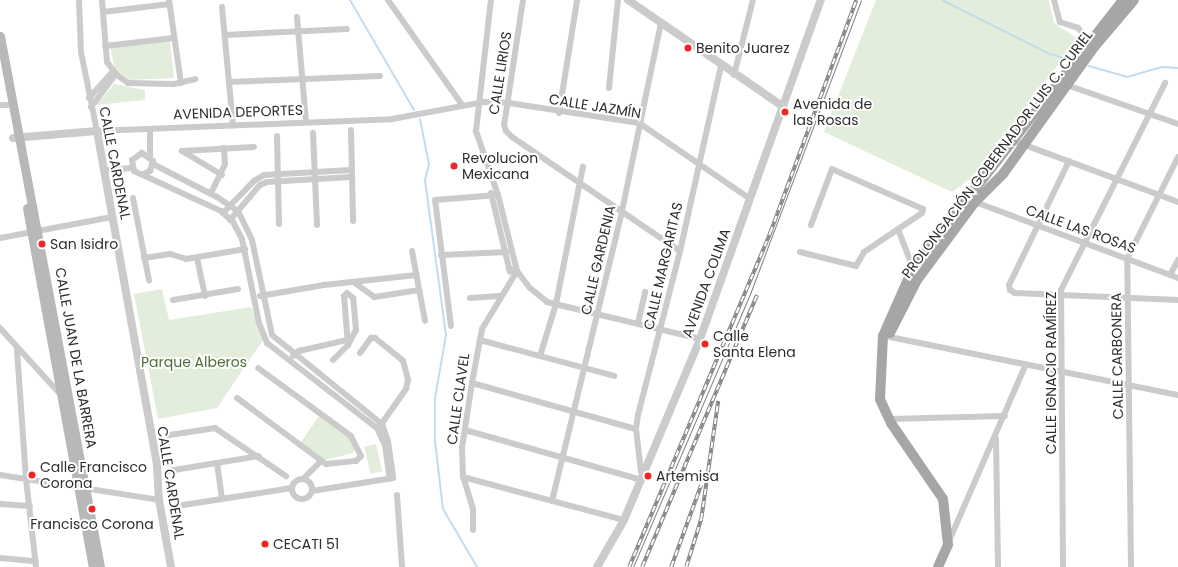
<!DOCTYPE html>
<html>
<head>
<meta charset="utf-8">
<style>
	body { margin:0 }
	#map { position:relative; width:1178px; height:567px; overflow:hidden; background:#fff; font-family:Poppins,sans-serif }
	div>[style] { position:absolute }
	.green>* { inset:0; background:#e3eddb; transform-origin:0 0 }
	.stream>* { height:2px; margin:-1px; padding:0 1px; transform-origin:1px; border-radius:1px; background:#c5dbee }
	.minor>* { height:6px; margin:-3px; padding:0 3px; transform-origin:3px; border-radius:3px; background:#cbcbcb }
	.minor>.ring { margin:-3px; padding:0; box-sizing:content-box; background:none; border:6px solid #cbcbcb; border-radius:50% }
	.tertiary>* { height:8px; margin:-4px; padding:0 4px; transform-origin:4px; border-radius:4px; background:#cbcbcb }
	.secondary>* { height:9px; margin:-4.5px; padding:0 4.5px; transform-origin:4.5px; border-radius:4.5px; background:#b8b8b8 }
	.primary>* { height:10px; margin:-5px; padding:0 5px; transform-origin:5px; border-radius:5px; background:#a6a6a6 }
	.tram>* { height:1px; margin:-0.5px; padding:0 0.5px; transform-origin:0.5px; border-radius:0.5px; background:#838383 }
	.rail>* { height:3.5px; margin-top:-1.75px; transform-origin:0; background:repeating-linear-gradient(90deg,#fff 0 6px,#838383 0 12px); box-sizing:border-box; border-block:1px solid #838383 }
	.dots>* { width:11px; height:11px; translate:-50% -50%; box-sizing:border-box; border:2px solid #fff; border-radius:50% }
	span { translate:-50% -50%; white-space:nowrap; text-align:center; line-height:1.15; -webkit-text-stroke:4px #fff; paint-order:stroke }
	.poi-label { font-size:14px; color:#2e2e2e }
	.left { translate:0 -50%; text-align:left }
	.street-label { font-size:14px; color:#2e2e2e }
	.park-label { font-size:14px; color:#4d6d38 }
</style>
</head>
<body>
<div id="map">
	<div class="green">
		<div style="clip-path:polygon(876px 0,1049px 0,1054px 23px,1078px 39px,971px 178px,952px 192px,824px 132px)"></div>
		<div style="clip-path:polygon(170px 41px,174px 78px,130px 80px,115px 69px,110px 47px)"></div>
		<div style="clip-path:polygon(114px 84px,145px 90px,145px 100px,96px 105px)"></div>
		<div style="clip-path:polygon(162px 289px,169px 320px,251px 307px,263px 340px,217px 408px,158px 419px,134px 294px)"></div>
		<div style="clip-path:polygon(319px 416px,349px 438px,355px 449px,353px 453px,325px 460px,301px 442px)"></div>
		<div style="left:376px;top:444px;width:28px;height:12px;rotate:77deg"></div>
	</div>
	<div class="stream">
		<div style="left:350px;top:0;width:127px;rotate:59.8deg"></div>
		<div style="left:942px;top:0;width:121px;rotate:26.6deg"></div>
		<div style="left:1050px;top:54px;width:20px;rotate:15deg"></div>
		<div style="left:1089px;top:66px;width:40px;rotate:16deg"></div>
		<div style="left:1127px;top:77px;width:36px;rotate:-16deg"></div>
		<div style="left:1162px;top:67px;width:16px;rotate:4deg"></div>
		<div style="left:420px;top:119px;width:46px;rotate:78.7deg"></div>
		<div style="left:429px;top:164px;width:16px;rotate:104deg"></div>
		<div style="left:425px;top:180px;width:156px;rotate:82.3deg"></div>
		<div style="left:446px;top:335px;width:64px;rotate:99.9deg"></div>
		<div style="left:435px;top:398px;width:43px;rotate:90deg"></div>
		<div style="left:435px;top:441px;width:68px;rotate:83.3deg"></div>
		<div style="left:443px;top:509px;width:67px;rotate:59.6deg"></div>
	</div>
	<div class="minor">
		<div style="left:79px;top:0;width:52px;rotate:87.8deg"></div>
		<div style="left:81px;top:52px;width:81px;rotate:78.6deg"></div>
		<div style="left:97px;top:131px;width:295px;rotate:-2.3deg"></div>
		<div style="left:392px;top:119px;width:94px;rotate:-10.5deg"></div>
		<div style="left:484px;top:102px;width:25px;rotate:2deg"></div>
		<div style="left:509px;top:103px;width:132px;rotate:8.7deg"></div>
		<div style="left:639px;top:123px;width:133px;rotate:34.3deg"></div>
		<div style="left:102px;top:0;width:62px;rotate:85.4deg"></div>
		<div style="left:107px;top:62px;width:15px;rotate:53deg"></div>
		<div style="left:116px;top:74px;width:15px;rotate:37deg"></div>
		<div style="left:128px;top:83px;width:46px;rotate:1.2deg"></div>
		<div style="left:174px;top:84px;width:22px;rotate:-13deg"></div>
		<div style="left:169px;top:0;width:84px;rotate:81.8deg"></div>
		<div style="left:388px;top:0;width:128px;rotate:54.8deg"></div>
		<div style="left:523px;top:0;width:126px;rotate:98.6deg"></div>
		<div style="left:504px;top:125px;width:6px;rotate:72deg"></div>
		<div style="left:506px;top:131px;width:8px;rotate:45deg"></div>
		<div style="left:512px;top:137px;width:203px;rotate:34.2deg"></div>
		<div style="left:1054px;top:0;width:23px;rotate:75deg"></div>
		<div style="left:1060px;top:22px;width:19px;rotate:18deg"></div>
		<div style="left:1078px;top:28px;width:21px;rotate:49deg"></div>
		<div style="left:222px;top:7px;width:119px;rotate:84.7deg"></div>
		<div style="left:103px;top:12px;width:67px;rotate:-6.8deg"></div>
		<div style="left:297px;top:17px;width:105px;rotate:85.1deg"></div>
		<div style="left:225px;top:35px;width:122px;rotate:-2.8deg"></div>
		<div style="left:105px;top:46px;width:69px;rotate:-6.6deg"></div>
		<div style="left:734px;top:75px;width:77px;rotate:-75.8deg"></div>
		<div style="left:229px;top:82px;width:151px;rotate:-2.3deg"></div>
		<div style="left:1064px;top:84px;width:121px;rotate:19.3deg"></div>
		<div style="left:609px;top:88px;width:88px;rotate:-84.2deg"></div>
		<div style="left:89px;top:98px;width:36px;rotate:-48deg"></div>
		<div style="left:0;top:105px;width:7px"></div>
		<div style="left:91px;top:107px;width:41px;rotate:-52.9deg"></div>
		<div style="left:559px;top:113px;width:114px;rotate:-80.9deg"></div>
		<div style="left:150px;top:129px;width:27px;rotate:90deg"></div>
		<div style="left:351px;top:130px;width:91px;rotate:88.7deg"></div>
		<div style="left:313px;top:133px;width:92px;rotate:87.5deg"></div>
		<div style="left:277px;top:136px;width:88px;rotate:88.7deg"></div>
		<div style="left:1014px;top:141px;width:175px;rotate:20.4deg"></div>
		<div style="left:1069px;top:161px;width:138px;rotate:115.8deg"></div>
		<div style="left:1009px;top:285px;width:5px;rotate:79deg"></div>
		<div style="left:1010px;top:290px;width:6px;rotate:31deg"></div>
		<div style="left:1015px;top:293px;width:163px;rotate:2.5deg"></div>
		<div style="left:153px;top:164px;width:72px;rotate:27.3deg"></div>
		<div style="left:217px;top:197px;width:25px;rotate:34deg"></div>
		<div style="left:238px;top:211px;width:32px;rotate:64deg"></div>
		<div style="left:252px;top:240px;width:97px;rotate:78.1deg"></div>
		<div style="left:272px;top:335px;width:141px;rotate:39deg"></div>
		<div style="left:382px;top:424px;width:18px;rotate:71deg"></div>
		<div style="left:388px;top:441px;width:37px;rotate:82deg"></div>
		<div style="left:393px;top:478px;width:82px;rotate:170.9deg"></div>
		<div style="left:104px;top:170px;width:28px;rotate:-4deg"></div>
		<div style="left:144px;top:174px;width:7px;rotate:-27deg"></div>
		<div style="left:150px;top:171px;width:10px;rotate:-73deg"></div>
		<div style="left:153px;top:161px;width:14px;rotate:-144deg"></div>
		<div style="left:142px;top:153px;width:12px;rotate:145deg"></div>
		<div style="left:132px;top:160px;width:11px;rotate:80deg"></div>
		<div style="left:134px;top:171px;width:96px;rotate:24.7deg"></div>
		<div style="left:221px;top:211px;width:16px;rotate:43deg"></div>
		<div style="left:233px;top:222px;width:19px;rotate:62deg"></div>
		<div style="left:242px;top:239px;width:86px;rotate:78.6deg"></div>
		<div style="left:259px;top:323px;width:22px;rotate:68deg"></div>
		<div style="left:267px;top:343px;width:139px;rotate:37.7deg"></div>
		<div style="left:377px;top:428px;width:19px;rotate:65deg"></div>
		<div style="left:385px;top:445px;width:34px;rotate:82deg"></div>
		<div style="left:222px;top:175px;width:47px;rotate:-149deg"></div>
		<div style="left:182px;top:151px;width:72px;rotate:-3.2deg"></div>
		<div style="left:211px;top:193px;width:32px;rotate:-64deg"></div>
		<div style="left:225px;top:164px;width:16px;rotate:-94deg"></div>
		<div style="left:491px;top:193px;width:81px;rotate:76.5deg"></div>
		<div style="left:133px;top:198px;width:84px;rotate:79deg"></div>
		<div style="left:975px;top:202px;width:217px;rotate:20.5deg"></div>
		<div style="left:223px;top:213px;width:45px;rotate:-45.9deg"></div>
		<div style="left:254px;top:181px;width:12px;rotate:-31deg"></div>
		<div style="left:264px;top:175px;width:87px;rotate:-3.3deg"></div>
		<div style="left:230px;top:220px;width:46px;rotate:-49.4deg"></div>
		<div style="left:260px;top:185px;width:8px;rotate:-23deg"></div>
		<div style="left:267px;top:182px;width:84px;rotate:-3.4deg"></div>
		<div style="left:898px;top:229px;width:42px;rotate:69deg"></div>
		<div style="left:0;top:238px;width:114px;rotate:-10.6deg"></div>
		<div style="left:412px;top:251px;width:71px;rotate:79.5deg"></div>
		<div style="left:800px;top:252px;width:58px;rotate:14deg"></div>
		<div style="left:856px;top:266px;width:16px;rotate:-60deg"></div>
		<div style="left:864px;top:252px;width:70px;rotate:-33.9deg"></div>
		<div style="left:922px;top:213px;width:4px;rotate:-76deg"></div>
		<div style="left:923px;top:209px;width:99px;rotate:-156.3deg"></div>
		<div style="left:832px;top:169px;width:60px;rotate:110.6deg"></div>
		<div style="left:441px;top:255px;width:66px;rotate:-2.6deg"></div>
		<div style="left:144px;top:258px;width:26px;rotate:-9deg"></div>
		<div style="left:170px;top:254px;width:17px;rotate:17deg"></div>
		<div style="left:186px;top:259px;width:60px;rotate:-9.6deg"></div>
		<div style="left:197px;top:258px;width:39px;rotate:78deg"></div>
		<div style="left:509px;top:269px;width:8px;rotate:14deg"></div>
		<div style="left:517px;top:271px;width:21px;rotate:53deg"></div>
		<div style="left:530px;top:288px;width:22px;rotate:39deg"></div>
		<div style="left:547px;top:302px;width:157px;rotate:13.6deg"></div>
		<div style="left:1170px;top:275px;width:17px;rotate:-62deg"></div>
		<div style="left:355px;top:283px;width:24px;rotate:36deg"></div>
		<div style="left:374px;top:297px;width:46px;rotate:-8.8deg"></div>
		<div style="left:260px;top:296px;width:65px;rotate:-9.8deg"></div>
		<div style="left:324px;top:285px;width:93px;rotate:-6.2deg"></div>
		<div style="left:470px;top:298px;width:29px;rotate:-4deg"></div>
		<div style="left:173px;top:300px;width:66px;rotate:-9.6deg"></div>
		<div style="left:638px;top:323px;width:32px;rotate:-77deg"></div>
		<div style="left:451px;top:326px;width:127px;rotate:-97.2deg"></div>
		<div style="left:435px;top:200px;width:63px;rotate:-4.5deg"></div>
		<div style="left:0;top:328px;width:91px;rotate:47.7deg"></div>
		<div style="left:885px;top:336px;width:299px;rotate:11.4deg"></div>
		<div style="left:480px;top:340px;width:139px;rotate:15deg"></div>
		<div style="left:17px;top:350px;width:129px;rotate:86deg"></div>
		<div style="left:26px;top:479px;width:89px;rotate:83.5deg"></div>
		<div style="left:360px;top:353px;width:19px;rotate:-54deg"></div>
		<div style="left:371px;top:338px;width:4px"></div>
		<div style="left:375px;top:338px;width:36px;rotate:39deg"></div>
		<div style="left:403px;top:361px;width:20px;rotate:75deg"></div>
		<div style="left:408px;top:380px;width:9px;rotate:103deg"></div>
		<div style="left:406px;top:389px;width:45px;rotate:125.1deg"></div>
		<div style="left:293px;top:356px;width:8px;rotate:-40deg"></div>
		<div style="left:299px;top:351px;width:53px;rotate:-13deg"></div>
		<div style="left:540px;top:356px;width:54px;rotate:-72.9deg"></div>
		<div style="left:556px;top:304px;width:140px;rotate:-78.9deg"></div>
		<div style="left:333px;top:360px;width:21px;rotate:-45deg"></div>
		<div style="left:348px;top:345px;width:17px;rotate:-62deg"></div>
		<div style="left:356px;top:330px;width:32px;rotate:-95deg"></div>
		<div style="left:353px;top:298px;width:8px;rotate:-140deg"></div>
		<div style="left:347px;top:293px;width:4px;rotate:135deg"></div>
		<div style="left:344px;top:296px;width:49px;rotate:85.3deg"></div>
		<div style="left:472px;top:383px;width:170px;rotate:15.7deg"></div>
		<div style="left:237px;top:398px;width:111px;rotate:36.6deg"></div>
		<div style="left:326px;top:464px;width:30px;rotate:-6deg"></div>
		<div style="left:356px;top:461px;width:7px;rotate:-45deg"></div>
		<div style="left:361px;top:456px;width:22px;rotate:-117deg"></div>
		<div style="left:351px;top:436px;width:115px;rotate:-143.8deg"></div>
		<div style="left:889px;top:419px;width:116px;rotate:-1.5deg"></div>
		<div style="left:465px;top:430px;width:180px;rotate:15.8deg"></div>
		<div style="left:163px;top:436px;width:53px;rotate:-8.7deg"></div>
		<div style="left:215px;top:428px;width:86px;rotate:34.1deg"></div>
		<div style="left:996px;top:439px;width:128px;rotate:89.1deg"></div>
		<div style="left:217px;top:463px;width:35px;rotate:82deg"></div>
		<div style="left:168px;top:471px;width:92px;rotate:-9.4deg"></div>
		<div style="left:641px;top:472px;width:43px;rotate:-96.6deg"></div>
		<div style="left:636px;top:429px;width:14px;rotate:-82deg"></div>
		<div style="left:638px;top:415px;width:169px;rotate:-75.6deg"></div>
		<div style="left:680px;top:251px;width:189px;rotate:-77.5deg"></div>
		<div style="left:0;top:475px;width:161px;rotate:8.9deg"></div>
		<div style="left:463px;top:477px;width:167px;rotate:15deg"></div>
		<div class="ring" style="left:292px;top:479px;width:14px;height:14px"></div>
		<div style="left:303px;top:479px;width:25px;rotate:-45deg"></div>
		<div style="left:397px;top:495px;width:72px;rotate:86deg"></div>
		<div style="left:552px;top:501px;width:298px;rotate:-76.4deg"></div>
		<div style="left:622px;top:211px;width:192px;rotate:-78.3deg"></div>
		<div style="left:0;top:504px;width:30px;rotate:4deg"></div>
		<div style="left:177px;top:506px;width:116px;rotate:-8.9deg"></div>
		<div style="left:473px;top:530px;width:21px;rotate:-90deg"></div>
		<div style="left:473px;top:509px;width:34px;rotate:-107deg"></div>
		<div style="left:463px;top:477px;width:29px;rotate:-92deg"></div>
		<div style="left:462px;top:448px;width:66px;rotate:-81.3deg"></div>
		<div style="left:472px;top:383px;width:55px;rotate:-79.5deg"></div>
		<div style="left:482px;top:329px;width:68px;rotate:-58.9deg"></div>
		<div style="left:517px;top:271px;width:78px;rotate:-104deg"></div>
		<div style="left:498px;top:195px;width:68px;rotate:-109deg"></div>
		<div style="left:476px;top:131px;width:132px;rotate:-83.5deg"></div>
		<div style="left:949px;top:541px;width:193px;rotate:-66.5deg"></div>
		<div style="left:0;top:558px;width:36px;rotate:5deg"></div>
		<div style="left:1063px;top:567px;width:277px;rotate:-90.4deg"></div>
		<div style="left:1061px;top:290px;width:232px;rotate:-63.3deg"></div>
		<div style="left:1131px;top:567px;width:308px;rotate:-90.7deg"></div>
		<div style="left:1127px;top:259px;width:114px;rotate:-63.4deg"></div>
	</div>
	<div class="tertiary">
		<div style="left:628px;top:0;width:187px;rotate:34.5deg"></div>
		<div style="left:13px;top:138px;width:84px;rotate:-4.8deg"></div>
		<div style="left:97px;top:131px;width:339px;rotate:79.8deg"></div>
		<div style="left:157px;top:465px;width:35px;rotate:87deg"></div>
		<div style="left:159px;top:500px;width:68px;rotate:79.8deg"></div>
		<div style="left:597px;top:567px;width:54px;rotate:-60.1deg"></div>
		<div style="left:624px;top:520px;width:196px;rotate:-67.2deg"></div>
		<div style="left:700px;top:339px;width:360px;rotate:-70.4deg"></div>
	</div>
	<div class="secondary">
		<div style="left:0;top:36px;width:540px;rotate:79.33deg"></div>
		<div style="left:27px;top:208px;width:365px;rotate:79.6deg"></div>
	</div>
	<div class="primary">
		<div style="left:890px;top:333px;width:59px;rotate:-63deg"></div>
		<div style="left:917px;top:280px;width:97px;rotate:-53.4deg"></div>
		<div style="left:975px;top:202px;width:40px;rotate:-45deg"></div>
		<div style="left:1003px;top:174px;width:158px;rotate:-54.3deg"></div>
		<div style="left:1095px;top:46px;width:60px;rotate:-49.7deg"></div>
		<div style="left:938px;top:567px;width:24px;rotate:-66deg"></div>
		<div style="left:948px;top:545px;width:46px;rotate:-96.2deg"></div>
		<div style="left:943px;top:499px;width:92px;rotate:-124.4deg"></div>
		<div style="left:891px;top:423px;width:26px;rotate:-115deg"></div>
		<div style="left:880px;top:399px;width:63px;rotate:-87.3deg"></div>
		<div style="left:883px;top:336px;width:74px;rotate:-66.2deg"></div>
		<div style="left:913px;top:268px;width:340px;rotate:-51.9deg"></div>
	</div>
	<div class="tram">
		<div style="left:633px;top:567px;width:297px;rotate:-66.8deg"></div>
		<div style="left:750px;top:294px;width:314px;rotate:-69.3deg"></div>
	</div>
	<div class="rail">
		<div style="left:629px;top:567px;width:363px;rotate:-67.1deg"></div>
		<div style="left:770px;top:233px;width:248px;rotate:-69.7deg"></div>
		<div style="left:642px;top:567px;width:295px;rotate:-67.1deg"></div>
		<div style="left:671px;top:567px;width:87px;rotate:-69.9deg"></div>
		<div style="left:686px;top:567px;width:50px;rotate:-72.6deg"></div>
		<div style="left:701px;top:519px;width:119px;rotate:-81.8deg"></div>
	</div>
	<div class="dots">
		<div style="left:688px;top:48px;background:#f02526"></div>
		<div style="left:785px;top:112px;background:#f02526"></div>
		<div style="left:454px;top:166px;background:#f02526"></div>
		<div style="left:42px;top:244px;background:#f02526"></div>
		<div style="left:705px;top:344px;background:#f02526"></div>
		<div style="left:32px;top:475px;background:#f02526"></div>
		<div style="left:648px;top:476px;background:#f02526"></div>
		<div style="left:92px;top:509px;background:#f02526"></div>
		<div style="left:265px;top:544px;background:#f02526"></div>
	</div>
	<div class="poi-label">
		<span class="left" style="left:696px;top:48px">Benito Juarez</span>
		<span class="left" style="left:793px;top:112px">Avenida de<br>las Rosas</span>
		<span class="left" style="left:462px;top:166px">Revolucion<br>Mexicana</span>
		<span class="left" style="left:50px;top:244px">San Isidro</span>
		<span class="left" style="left:713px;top:344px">Calle<br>Santa Elena</span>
		<span class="left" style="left:40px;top:475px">Calle Francisco<br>Corona</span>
		<span class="left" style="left:656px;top:476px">Artemisa</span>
		<span style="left:92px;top:524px">Francisco Corona</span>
		<span class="left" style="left:273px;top:544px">CECATI 51</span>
	</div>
	<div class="street-label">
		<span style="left:500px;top:73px;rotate:-81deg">CALLE LIRIOS</span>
		<span style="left:595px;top:106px;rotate:9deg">CALLE JAZMÍN</span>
		<span style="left:238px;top:112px;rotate:-2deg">AVENIDA DEPORTES</span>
		<span style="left:997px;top:154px;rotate:-53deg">PROLONGACIÓN GOBERNADOR LUIS C. CURIEL</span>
		<span style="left:115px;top:163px;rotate:79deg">CALLE CARDENAL</span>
		<span style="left:1081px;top:229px;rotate:20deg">CALLE LAS ROSAS</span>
		<span style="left:598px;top:260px;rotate:-77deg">CALLE GARDENIA</span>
		<span style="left:663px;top:266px;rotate:-77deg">CALLE MARGARITAS</span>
		<span style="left:706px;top:283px;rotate:-70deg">AVENIDA COLIMA</span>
		<span style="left:1117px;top:356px;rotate:-91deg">CALLE CARBONERA</span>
		<span style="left:76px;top:358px;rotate:80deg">CALLE JUAN DE LA BARRERA</span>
		<span style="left:1051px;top:373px;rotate:-90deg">CALLE IGNACIO RAMÍREZ</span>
		<span style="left:458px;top:399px;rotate:-82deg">CALLE CLAVEL</span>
		<span style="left:171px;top:483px;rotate:81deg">CALLE CARDENAL</span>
	</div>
	<div class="park-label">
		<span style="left:194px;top:362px">Parque Alberos</span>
	</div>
</div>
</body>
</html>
